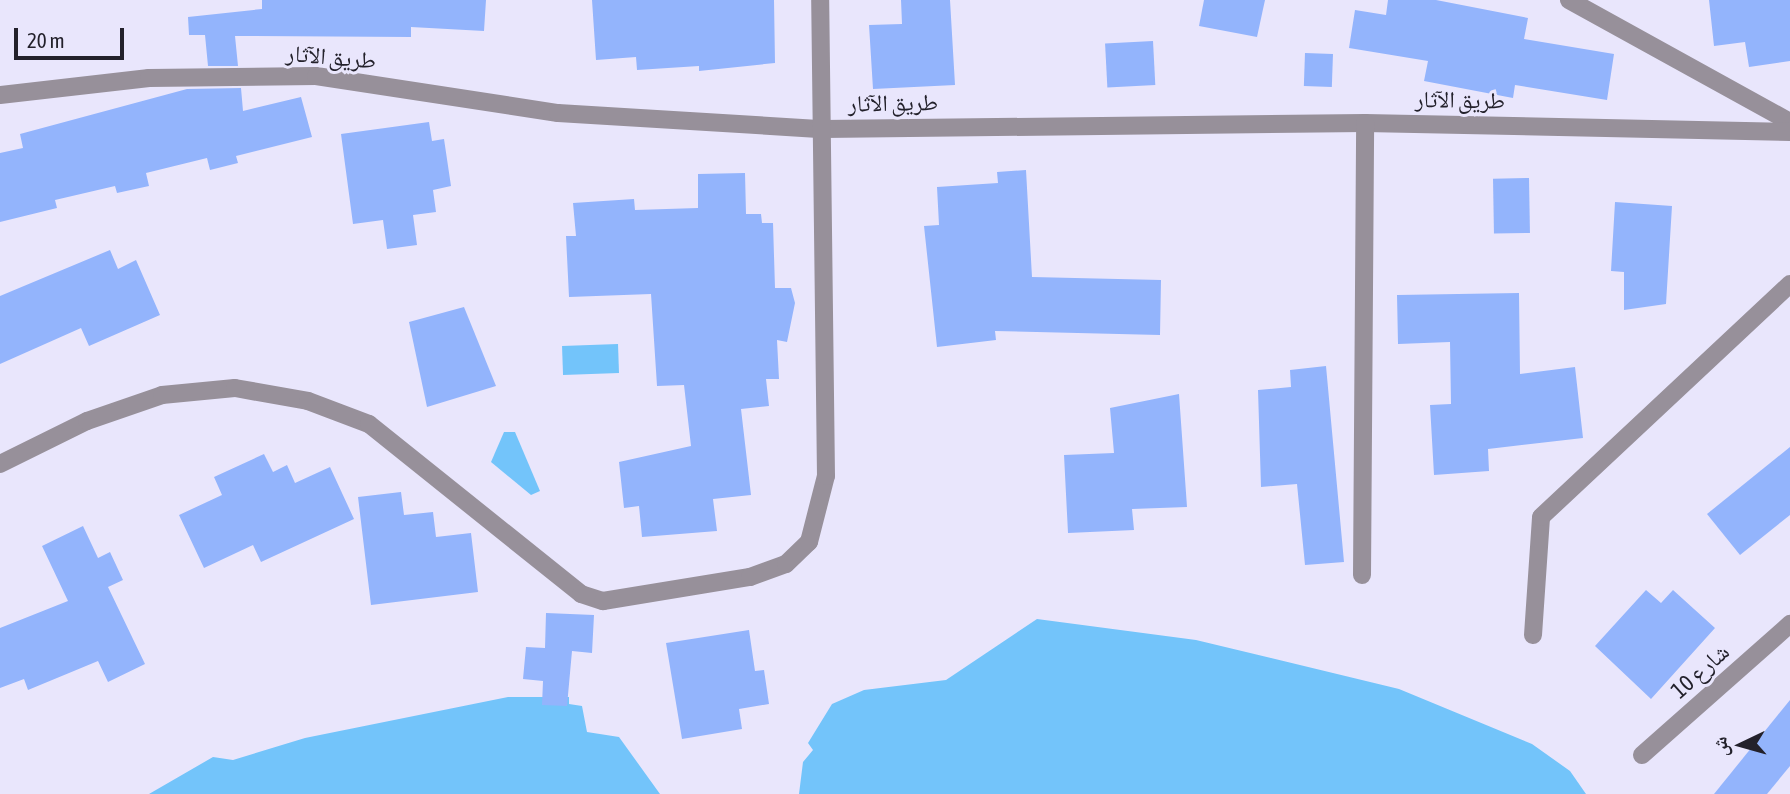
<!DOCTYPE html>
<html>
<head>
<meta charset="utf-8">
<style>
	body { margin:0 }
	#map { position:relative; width:1790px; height:794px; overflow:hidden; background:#e9e6fc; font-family:"Asap Condensed","Noto Naskh Arabic",sans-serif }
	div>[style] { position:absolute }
	.water>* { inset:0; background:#73c4fa; transform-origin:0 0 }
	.building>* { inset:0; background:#93b4fc; transform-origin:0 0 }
	.pedestrian>* { height:18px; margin:-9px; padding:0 9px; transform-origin:9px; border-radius:9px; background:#97909a }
	.minor>* { height:18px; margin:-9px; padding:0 9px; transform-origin:9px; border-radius:9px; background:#97909a }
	span { translate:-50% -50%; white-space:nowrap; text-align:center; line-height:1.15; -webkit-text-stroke:6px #e9e6fc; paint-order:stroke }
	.street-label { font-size:23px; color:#23212b }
	.north { position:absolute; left:1706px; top:710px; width:70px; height:70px; -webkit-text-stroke:5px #e9e6fc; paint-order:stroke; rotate:265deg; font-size:19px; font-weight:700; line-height:28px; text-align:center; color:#23212b }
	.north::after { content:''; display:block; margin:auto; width:24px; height:32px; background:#23212b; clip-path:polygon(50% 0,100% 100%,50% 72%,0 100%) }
	.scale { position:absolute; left:14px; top:28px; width:110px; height:32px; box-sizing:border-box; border:4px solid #23212b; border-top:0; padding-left:9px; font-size:21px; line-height:24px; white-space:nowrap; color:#23212b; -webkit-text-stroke:5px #e9e6fc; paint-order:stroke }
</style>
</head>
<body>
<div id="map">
	<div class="water">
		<div style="left:618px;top:344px;width:29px;height:56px;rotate:88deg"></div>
		<div style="clip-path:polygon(504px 432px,515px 432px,540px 491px,531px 495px,491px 462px)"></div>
		<div style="clip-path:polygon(1037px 619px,1196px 640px,1399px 689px,1532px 744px,1570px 771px,1586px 794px,799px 794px,803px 762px,813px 750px,808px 743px,832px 704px,864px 690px,946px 680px)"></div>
		<div style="clip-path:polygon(508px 697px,569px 697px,569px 704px,582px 706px,587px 732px,619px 737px,660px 794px,149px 794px,213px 757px,233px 760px,305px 738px)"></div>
	</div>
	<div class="building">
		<div style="clip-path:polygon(262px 0,486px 0,484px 31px,411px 27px,411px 37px,235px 36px,238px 66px,208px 66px,205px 35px,189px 35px,188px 17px,262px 9px)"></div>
		<div style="clip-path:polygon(592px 0,774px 0,775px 63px,699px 71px,699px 66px,637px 70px,636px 57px,596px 60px)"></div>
		<div style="clip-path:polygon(901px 0,950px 0,955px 85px,873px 89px,869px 25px,902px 24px)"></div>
		<div style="clip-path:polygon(1204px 0,1265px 0,1257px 37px,1199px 26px)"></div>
		<div style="clip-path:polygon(1388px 0,1436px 0,1528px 18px,1524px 39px,1614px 54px,1607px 100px,1515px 85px,1513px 98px,1424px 81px,1428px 61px,1349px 48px,1355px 10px,1386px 15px)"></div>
		<div style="clip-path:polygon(1709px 0,1790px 0,1790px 61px,1749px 67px,1745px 42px,1714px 46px)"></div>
		<div style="left:1153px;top:41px;width:44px;height:48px;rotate:87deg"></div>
		<div style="left:1305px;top:53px;width:28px;height:33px;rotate:2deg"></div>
		<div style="clip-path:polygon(241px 88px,243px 111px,301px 97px,312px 137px,236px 156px,238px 163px,210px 170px,207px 158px,146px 173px,149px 186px,117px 193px,115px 186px,55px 200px,57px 208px,0 222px,0 153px,23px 148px,20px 134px,187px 89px)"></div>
		<div style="clip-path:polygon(429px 122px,432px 141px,444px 139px,451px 186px,433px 190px,436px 212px,413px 215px,417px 245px,387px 249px,383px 220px,353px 224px,341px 134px)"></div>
		<div style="clip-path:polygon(1026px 170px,1032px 277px,1161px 280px,1160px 335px,995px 331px,996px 340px,937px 347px,924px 226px,939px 225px,937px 187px,998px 183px,997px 172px)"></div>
		<div style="clip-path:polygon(745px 173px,746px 214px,761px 214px,762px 223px,773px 223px,775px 288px,791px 288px,795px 303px,787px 342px,777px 340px,779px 379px,766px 379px,769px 406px,741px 409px,751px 495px,713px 499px,717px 531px,642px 537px,639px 506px,624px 508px,619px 462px,691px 446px,684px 385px,657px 386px,651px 294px,569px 297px,566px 236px,576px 236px,573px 203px,634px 199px,635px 210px,698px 208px,698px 174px)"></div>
		<div style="left:1529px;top:178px;width:55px;height:36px;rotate:89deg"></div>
		<div style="clip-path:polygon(1615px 202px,1672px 206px,1666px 304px,1624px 310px,1624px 272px,1611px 271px)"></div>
		<div style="clip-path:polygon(110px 250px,118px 269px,136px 260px,160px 315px,89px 346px,81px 328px,0 364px,0 296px)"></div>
		<div style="clip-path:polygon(1519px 293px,1520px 374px,1575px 367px,1583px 438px,1488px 449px,1489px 471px,1434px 475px,1430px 405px,1451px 404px,1450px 342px,1398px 344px,1397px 295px)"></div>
		<div style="clip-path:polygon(464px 307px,496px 386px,427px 407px,409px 322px)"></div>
		<div style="clip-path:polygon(1326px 366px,1344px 562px,1305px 565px,1297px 484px,1261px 487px,1258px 390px,1291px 387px,1290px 370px)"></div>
		<div style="clip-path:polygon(1179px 394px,1187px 507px,1132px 509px,1134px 530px,1068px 533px,1064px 455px,1114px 453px,1110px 408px)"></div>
		<div style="clip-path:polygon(1790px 447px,1790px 515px,1740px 555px,1707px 514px)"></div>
		<div style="clip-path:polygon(264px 454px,273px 472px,287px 465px,295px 483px,330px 467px,354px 519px,261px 562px,253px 545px,204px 568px,179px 515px,222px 495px,214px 477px)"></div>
		<div style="clip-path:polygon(401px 492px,404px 515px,433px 512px,436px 537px,471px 533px,478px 592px,371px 605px,358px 497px)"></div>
		<div style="clip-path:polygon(83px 526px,98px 558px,110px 552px,123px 580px,108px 587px,145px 664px,108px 682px,98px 661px,28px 690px,24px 679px,0 688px,0 628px,68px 601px,42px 546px)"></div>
		<div style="clip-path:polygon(1646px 590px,1661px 603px,1673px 590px,1715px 628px,1651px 699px,1595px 646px)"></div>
		<div style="clip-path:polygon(546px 613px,594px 615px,592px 653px,572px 651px,567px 706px,542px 705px,543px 681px,523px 679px,526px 647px,545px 648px)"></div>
		<div style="clip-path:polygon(749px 630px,755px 671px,764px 670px,769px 704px,739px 709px,742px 729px,682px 739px,666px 643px)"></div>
		<div style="clip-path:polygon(1790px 700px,1790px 766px,1767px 794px,1714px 794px)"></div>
	</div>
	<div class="pedestrian">
		<div style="left:1533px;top:635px;width:118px;rotate:-86.1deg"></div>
	</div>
	<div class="minor">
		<div style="left:1569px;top:0;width:252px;rotate:28.9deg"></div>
		<div style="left:0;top:95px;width:150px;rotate:-6.5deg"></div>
		<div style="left:149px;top:78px;width:167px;rotate:-0.7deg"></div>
		<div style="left:316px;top:76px;width:245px;rotate:8.7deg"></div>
		<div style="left:558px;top:113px;width:265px;rotate:3.5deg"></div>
		<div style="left:823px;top:129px;width:542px;rotate:-0.63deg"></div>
		<div style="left:1365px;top:123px;width:425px;rotate:1.2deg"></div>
		<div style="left:0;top:464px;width:97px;rotate:-26.3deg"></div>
		<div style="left:87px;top:421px;width:79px;rotate:-19.1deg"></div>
		<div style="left:162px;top:395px;width:73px;rotate:-5.5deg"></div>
		<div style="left:235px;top:388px;width:74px;rotate:10.1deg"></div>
		<div style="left:308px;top:401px;width:65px;rotate:20.7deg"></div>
		<div style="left:369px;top:424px;width:272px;rotate:38.7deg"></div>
		<div style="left:581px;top:594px;width:23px;rotate:18deg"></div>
		<div style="left:603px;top:601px;width:149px;rotate:-9.3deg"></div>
		<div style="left:750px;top:577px;width:38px;rotate:-20deg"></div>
		<div style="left:786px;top:564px;width:32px;rotate:-44deg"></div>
		<div style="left:809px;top:542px;width:68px;rotate:-75.6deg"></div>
		<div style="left:826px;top:476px;width:476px;rotate:-90.7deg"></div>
		<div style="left:1541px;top:517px;width:341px;rotate:-43.1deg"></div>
		<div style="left:1362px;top:575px;width:452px;rotate:-89.6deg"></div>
		<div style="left:1642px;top:755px;width:198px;rotate:-41.5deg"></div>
	</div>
	<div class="street-label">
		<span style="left:331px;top:57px;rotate:5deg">طريق الآثار</span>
		<span style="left:1460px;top:100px;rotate:1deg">طريق الآثار</span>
		<span style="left:893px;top:103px;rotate:-1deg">طريق الآثار</span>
		<span style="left:1700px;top:671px;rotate:-42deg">شارع 10</span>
	</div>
	<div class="north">ش</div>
	<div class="scale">20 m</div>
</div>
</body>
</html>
